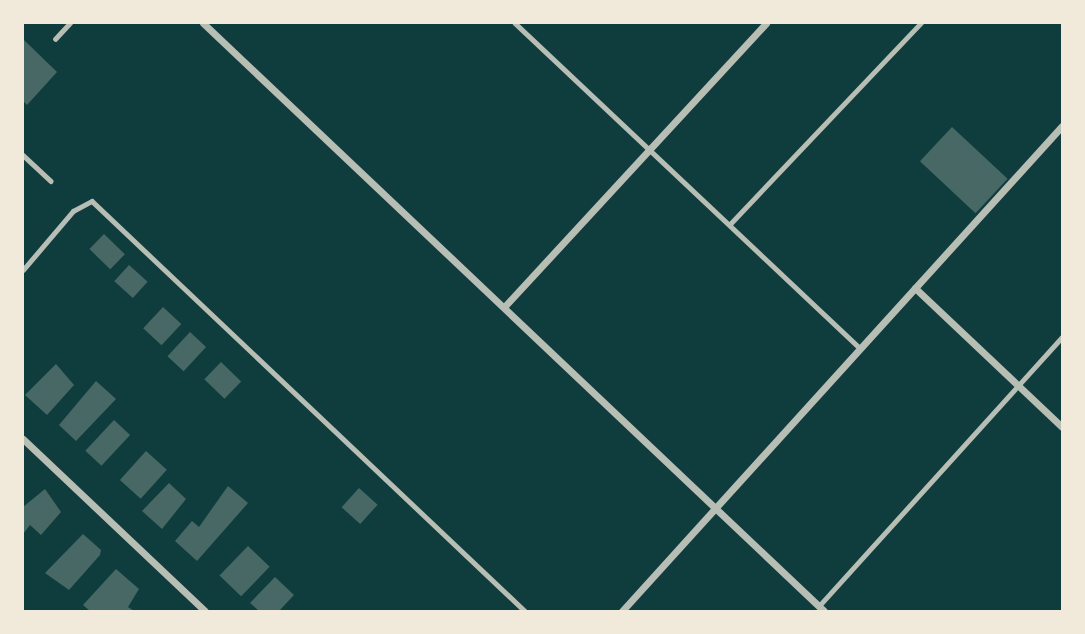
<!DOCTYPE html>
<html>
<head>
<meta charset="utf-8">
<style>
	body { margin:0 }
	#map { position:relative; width:1085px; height:634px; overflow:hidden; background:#0f3d3e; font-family:Rubik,sans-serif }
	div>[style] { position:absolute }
	.building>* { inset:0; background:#486865; transform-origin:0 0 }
	.service>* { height:4.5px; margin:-2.25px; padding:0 2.25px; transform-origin:2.25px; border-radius:2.25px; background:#b8beb3 }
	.minor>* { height:7px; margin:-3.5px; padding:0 3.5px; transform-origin:3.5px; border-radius:3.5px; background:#b8beb3 }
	span { translate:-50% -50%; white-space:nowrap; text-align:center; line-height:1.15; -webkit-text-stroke:6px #f1e9da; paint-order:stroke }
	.frame { position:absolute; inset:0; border:24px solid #f1e9da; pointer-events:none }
</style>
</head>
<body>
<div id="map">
	<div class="building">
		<div style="clip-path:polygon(23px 39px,57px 72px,27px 105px,23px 101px)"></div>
		<div style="left:952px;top:127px;width:76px;height:47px;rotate:43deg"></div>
		<div style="left:104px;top:234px;width:29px;height:21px;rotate:44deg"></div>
		<div style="left:129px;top:265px;width:25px;height:22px;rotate:42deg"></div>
		<div style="left:163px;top:307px;width:25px;height:29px;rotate:43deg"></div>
		<div style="left:190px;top:332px;width:22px;height:33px;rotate:43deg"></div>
		<div style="left:221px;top:362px;width:28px;height:24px;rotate:44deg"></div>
		<div style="clip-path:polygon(56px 364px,74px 385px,47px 415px,25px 395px)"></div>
		<div style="clip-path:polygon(96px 381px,116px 399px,76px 441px,59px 425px)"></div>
		<div style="left:114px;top:420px;width:22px;height:42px;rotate:43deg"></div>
		<div style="left:146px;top:451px;width:28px;height:39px;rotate:42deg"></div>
		<div style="clip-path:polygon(169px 483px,186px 499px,162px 529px,142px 511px)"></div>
		<div style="clip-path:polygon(228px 486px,248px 503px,197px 561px,175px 541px,192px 521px,199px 527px)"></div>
		<div style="left:359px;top:488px;width:25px;height:26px;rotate:42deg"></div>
		<div style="clip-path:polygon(45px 489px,61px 512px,41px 535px,30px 525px,23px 534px,23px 507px)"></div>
		<div style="clip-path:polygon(83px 534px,101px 550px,100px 555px,69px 590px,45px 573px)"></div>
		<div style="left:248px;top:546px;width:30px;height:41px;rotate:44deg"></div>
		<div style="clip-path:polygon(116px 569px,139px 589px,128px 607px,134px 611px,90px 611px,83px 605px)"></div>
		<div style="clip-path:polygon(275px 577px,294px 595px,279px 611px,259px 611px,250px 603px)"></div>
	</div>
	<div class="service">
		<div style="left:515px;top:23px;width:474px;rotate:43.3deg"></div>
		<div style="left:55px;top:39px;width:22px;rotate:-47deg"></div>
		<div style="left:23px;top:155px;width:38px;rotate:43deg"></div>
		<div style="left:731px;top:223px;width:276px;rotate:-46.5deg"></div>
		<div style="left:23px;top:270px;width:77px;rotate:-49.7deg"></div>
		<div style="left:73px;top:211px;width:21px;rotate:-28deg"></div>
		<div style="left:92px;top:201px;width:596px;rotate:43.44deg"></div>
		<div style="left:819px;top:606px;width:363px;rotate:-47.9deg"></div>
	</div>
	<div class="minor">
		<div style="left:203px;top:23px;width:855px;rotate:43.44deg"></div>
		<div style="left:915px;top:288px;width:202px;rotate:43.4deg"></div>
		<div style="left:505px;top:306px;width:385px;rotate:-47.3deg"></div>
		<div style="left:23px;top:439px;width:250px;rotate:43.4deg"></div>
		<div style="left:622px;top:611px;width:655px;rotate:-47.79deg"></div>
	</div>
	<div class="frame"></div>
</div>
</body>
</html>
